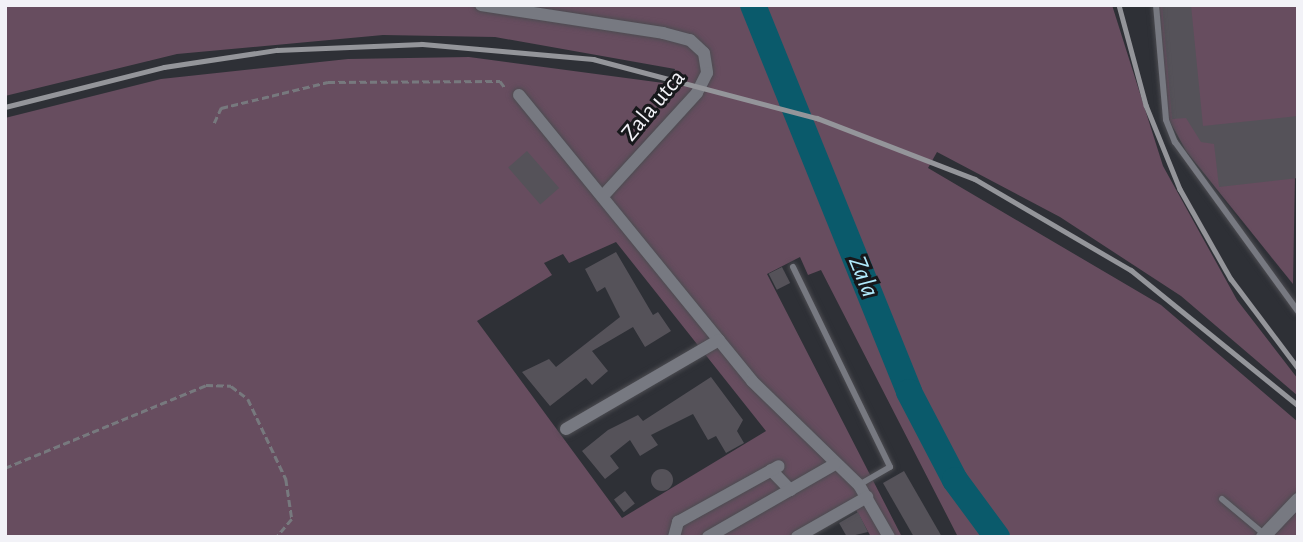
<!DOCTYPE html>
<html>
<head>
<meta charset="utf-8">
<style>
	body { margin:0 }
	#map { position:relative; width:1303px; height:542px; overflow:hidden; background:#2e3036; font-family:"Alegreya Sans",sans-serif }
	div>[style] { position:absolute }
	.green>* { inset:0; background:#674d5f }
	.river>* { height:26px; margin:-13px; padding:0 13px; transform-origin:13px; border-radius:13px; background:#0a5a6b }
	.building>* { inset:0; background:#555259; transform-origin:0 0 }
	.round { border-radius:50% }
	.path>* { height:2.5px; margin-top:-1.25px; transform-origin:0; background:repeating-linear-gradient(90deg,#77797e 0 7px,transparent 0 10.5px) }
	.roads { filter:drop-shadow(0 0 2px #4c4c51) drop-shadow(0 0 2px #4c4c51) }
	.service>* { height:6px; margin:-3px; padding:0 3px; transform-origin:3px; border-radius:3px; background:#777981 }
	.minor>* { height:12px; margin:-6px; padding:0 6px; transform-origin:6px; border-radius:6px; background:#777981 }
	.tertiary>* { height:14px; margin:-7px; padding:0 7px; transform-origin:7px; border-radius:7px; background:#777981 }
	.rail>* { height:4.5px; margin:-2.25px; padding:0 2.25px; transform-origin:2.25px; border-radius:2.25px; background:#94959a }
	span { translate:-50% -50%; white-space:nowrap; text-align:center; line-height:1.15; -webkit-text-stroke:6px #17181b; paint-order:stroke }
	.street-label { font-size:24px; color:#f2f2f7 }
	.water-label { font-size:26px; color:#b1eafb; font-style:italic }
	.frame { position:absolute; inset:0; border:7px solid #f2f2f7; pointer-events:none }
</style>
</head>
<body>
<div id="map">
	<div class="green">
		<div style="clip-path:polygon(evenodd,5px 5px,1112px 5px,1163px 166px,1237px 300px,1298px 379px,1298px 396px,1181px 296px,1060px 217px,937px 152px,928px 168px,1161px 305px,1298px 422px,1298px 537px,958px 537px,821px 270px,808px 275px,800px 257px,767px 274px,902px 537px,871px 537px,855px 508px,803px 537px,5px 537px,5px 118px,161px 79px,348px 59px,469px 57px,671px 84px,675px 69px,495px 37px,383px 35px,177px 54px,5px 96px,5px 5px,616px 242px,766px 431px,622px 518px,477px 321px,552px 275px,544px 263px,563px 254px,569px 263px,616px 242px)"></div>
		<div style="clip-path:polygon(1156px 5px,1298px 5px,1293px 284px,1186px 151px,1169px 120px)"></div>
	</div>
	<div class="river">
		<div style="left:753px;top:5px;width:417px;rotate:68deg"></div>
		<div style="left:909px;top:392px;width:99px;rotate:62.4deg"></div>
		<div style="left:955px;top:480px;width:71px;rotate:53.6deg"></div>
	</div>
	<div class="building">
		<div style="clip-path:polygon(1162px 5px,1191px 5px,1203px 126px,1298px 116px,1298px 178px,1219px 187px,1214px 144px,1201px 142px,1186px 118px,1172px 119px)"></div>
		<div style="left:527px;top:151px;width:49px;height:25px;rotate:49deg"></div>
		<div style="clip-path:polygon(616px 252px,653px 315px,658px 312px,671px 331px,645px 347px,633px 327px,592px 351px,608px 371px,592px 385px,586px 378px,550px 406px,522px 372px,549px 359px,556px 367px,620px 317px,605px 287px,597px 292px,585px 269px)"></div>
		<div style="left:782px;top:267px;width:18px;height:15px;rotate:63deg"></div>
		<div style="clip-path:polygon(711px 377px,743px 420px,737px 431px,744px 443px,726px 453px,716px 436px,708px 440px,693px 414px,651px 435px,658px 445px,640px 456px,630px 440px,610px 456px,619px 468px,605px 479px,582px 451px,608px 430px,638px 415px,643px 421px)"></div>
		<div class="round" style="left:651px;top:469px;width:22px;height:22px"></div>
		<div style="clip-path:polygon(904px 471px,942px 537px,914px 537px,883px 483px)"></div>
		<div style="left:625px;top:491px;width:16px;height:14px;rotate:52deg"></div>
		<div style="clip-path:polygon(858px 512px,868px 532px,847px 537px,839px 523px)"></div>
	</div>
	<div class="path">
		<div style="left:214px;top:123px;width:17px;rotate:-65deg"></div>
		<div style="left:221px;top:108px;width:110px;rotate:-13.7deg"></div>
		<div style="left:328px;top:82px;width:172px;rotate:-0.3deg"></div>
		<div style="left:500px;top:81px;width:10px;rotate:53deg"></div>
		<div style="left:5px;top:468px;width:217px;rotate:-22.4deg"></div>
		<div style="left:206px;top:385px;width:25px;rotate:2deg"></div>
		<div style="left:231px;top:386px;width:21px;rotate:37deg"></div>
		<div style="left:248px;top:399px;width:89px;rotate:64.6deg"></div>
		<div style="left:286px;top:479px;width:40px;rotate:81.5deg"></div>
		<div style="left:292px;top:519px;width:23px;rotate:130deg"></div>
	</div>
	<div class="roads">
		<div class="service">
			<div style="left:1156px;top:5px;width:115px;rotate:85deg"></div>
			<div style="left:1166px;top:120px;width:24px;rotate:68deg"></div>
			<div style="left:1175px;top:142px;width:209px;rotate:54deg"></div>
			<div style="left:793px;top:267px;width:222px;rotate:64.1deg"></div>
			<div style="left:890px;top:467px;width:36px;rotate:150deg"></div>
			<div style="left:1222px;top:499px;width:55px;rotate:39.8deg"></div>
		</div>
		<div class="minor">
			<div style="left:481px;top:5px;width:184px;rotate:8.7deg"></div>
			<div style="left:663px;top:33px;width:28px;rotate:15deg"></div>
			<div style="left:690px;top:40px;width:19px;rotate:43deg"></div>
			<div style="left:704px;top:53px;width:20px;rotate:81deg"></div>
			<div style="left:707px;top:73px;width:22px;rotate:117deg"></div>
			<div style="left:697px;top:93px;width:139px;rotate:132.4deg"></div>
			<div style="left:519px;top:95px;width:369px;rotate:50.8deg"></div>
			<div style="left:752px;top:381px;width:149px;rotate:44.2deg"></div>
			<div style="left:859px;top:485px;width:60px;rotate:60deg"></div>
			<div style="left:566px;top:429px;width:177px;rotate:-30.2deg"></div>
			<div style="left:771px;top:470px;width:28px;rotate:46deg"></div>
			<div style="left:674px;top:537px;width:16px;rotate:-75deg"></div>
			<div style="left:678px;top:522px;width:115px;rotate:-29deg"></div>
			<div style="left:708px;top:537px;width:146px;rotate:-29.9deg"></div>
			<div style="left:797px;top:537px;width:81px;rotate:-29.7deg"></div>
		</div>
		<div class="tertiary">
			<div style="left:1263px;top:537px;width:51px;rotate:-46.6deg"></div>
		</div>
	</div>
	<div class="rail">
		<div style="left:1119px;top:5px;width:104px;rotate:74.9deg"></div>
		<div style="left:1146px;top:105px;width:91px;rotate:68deg"></div>
		<div style="left:1180px;top:189px;width:103px;rotate:60.5deg"></div>
		<div style="left:1231px;top:279px;width:111px;rotate:53deg"></div>
		<div style="left:5px;top:107px;width:164px;rotate:-14.1deg"></div>
		<div style="left:164px;top:67px;width:114px;rotate:-8.6deg"></div>
		<div style="left:277px;top:50px;width:145px;rotate:-2.4deg"></div>
		<div style="left:422px;top:44px;width:172px;rotate:5deg"></div>
		<div style="left:593px;top:59px;width:232px;rotate:14.8deg"></div>
		<div style="left:817px;top:118px;width:169px;rotate:21.1deg"></div>
		<div style="left:975px;top:179px;width:181px;rotate:30.3deg"></div>
		<div style="left:1131px;top:270px;width:215px;rotate:39deg"></div>
	</div>
	<div class="street-label">
		<span style="left:654px;top:106px;rotate:-50deg">Zala utca</span>
	</div>
	<div class="water-label">
		<span style="left:863px;top:277px;rotate:68deg">Zala</span>
	</div>
	<div class="frame"></div>
</div>
</body>
</html>
